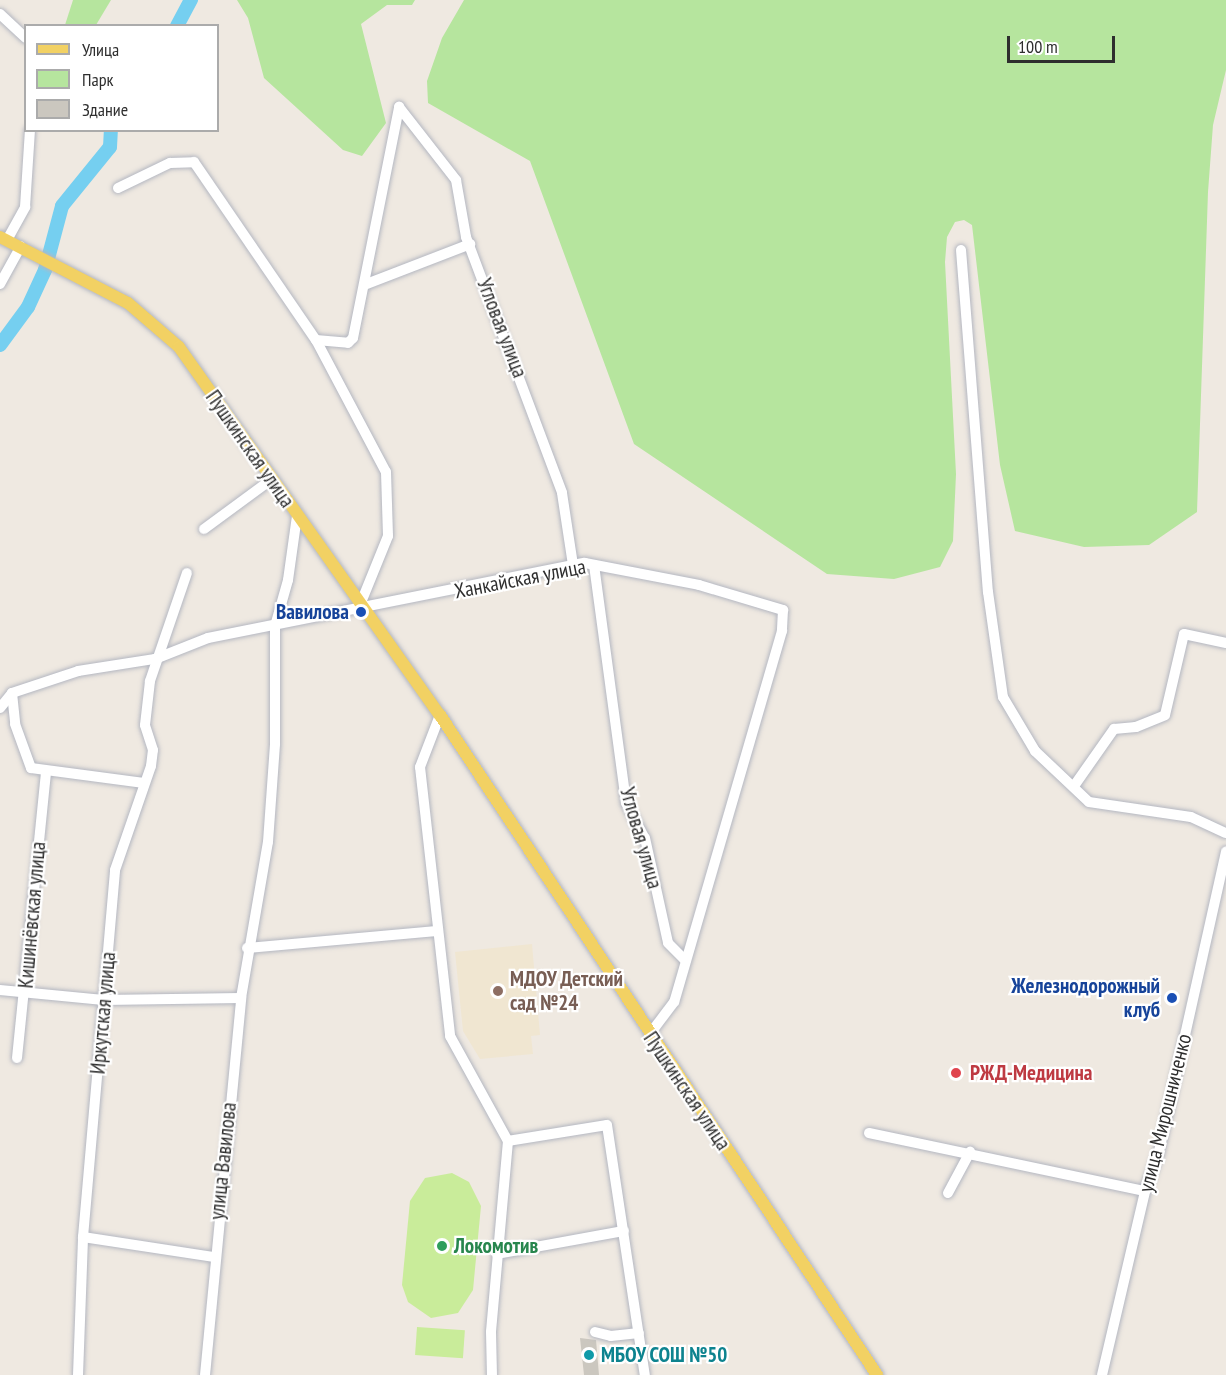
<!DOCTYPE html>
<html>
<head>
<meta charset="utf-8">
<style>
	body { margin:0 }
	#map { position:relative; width:1226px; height:1375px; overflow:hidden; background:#efe9e1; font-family:"PT Sans Narrow",sans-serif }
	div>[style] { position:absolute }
	.education>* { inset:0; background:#f0e6d1 }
	.green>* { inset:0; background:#b6e59e }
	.pitch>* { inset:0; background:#c9ec9a; transform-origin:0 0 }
	.river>* { height:14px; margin:-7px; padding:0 7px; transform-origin:7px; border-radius:7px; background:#75cff0 }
	.building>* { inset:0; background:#cbc7bf }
	.roads { filter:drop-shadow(0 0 2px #b4b7c1) drop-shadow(0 0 2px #b4b7c1) }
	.minor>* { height:10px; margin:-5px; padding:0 5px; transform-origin:5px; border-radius:5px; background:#fff }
	.major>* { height:12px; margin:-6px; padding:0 6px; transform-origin:6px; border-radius:6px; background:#f2d163 }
	.dots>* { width:16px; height:16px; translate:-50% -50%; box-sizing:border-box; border:3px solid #fff; border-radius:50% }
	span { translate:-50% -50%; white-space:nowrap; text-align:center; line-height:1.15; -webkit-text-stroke:4.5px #fff; paint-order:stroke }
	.street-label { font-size:21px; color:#2e2e2e }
	.transit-label { font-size:21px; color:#164399; font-weight:700 }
	.right { translate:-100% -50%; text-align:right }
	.education-label { font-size:21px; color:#785e54; font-weight:700 }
	.left { translate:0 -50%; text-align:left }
	.health-label { font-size:21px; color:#be3a42; font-weight:700 }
	.leisure-label { font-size:21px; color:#27864d; font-weight:700 }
	.culture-label { font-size:21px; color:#0d838f; font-weight:700 }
	.legend { position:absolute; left:24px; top:24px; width:195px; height:108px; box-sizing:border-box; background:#fff; border:2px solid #ababab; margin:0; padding:8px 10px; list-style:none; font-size:18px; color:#2e2e2e }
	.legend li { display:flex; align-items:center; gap:12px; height:30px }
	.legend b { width:30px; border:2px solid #ababab }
	.scale { position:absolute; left:1007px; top:36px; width:108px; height:27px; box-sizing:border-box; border:3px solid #2e2e2e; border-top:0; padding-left:8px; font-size:18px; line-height:21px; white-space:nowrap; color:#2e2e2e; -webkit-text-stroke:4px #fff; paint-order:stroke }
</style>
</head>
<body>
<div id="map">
	<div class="education">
		<div style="clip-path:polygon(532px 944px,540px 1035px,531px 1036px,533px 1054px,480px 1059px,463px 1031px,455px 952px)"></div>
	</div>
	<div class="green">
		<div style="clip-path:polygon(73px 0,111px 0,96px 25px,65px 25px)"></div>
		<div style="clip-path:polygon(237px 0,415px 0,412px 5px,387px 5px,361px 24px,386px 123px,362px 156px,343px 150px,264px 78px,248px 18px)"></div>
		<div style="clip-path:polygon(464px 0,1226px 0,1226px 70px,1213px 125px,1208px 192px,1197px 512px,1149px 545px,1084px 547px,1015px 531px,1000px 465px,972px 225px,964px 220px,955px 222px,947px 237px,945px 262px,956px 474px,953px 541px,940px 567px,894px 579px,827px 574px,634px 444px,530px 161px,428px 103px,427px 81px,442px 38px)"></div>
	</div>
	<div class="pitch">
		<div style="clip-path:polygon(452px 1173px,469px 1182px,481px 1206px,473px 1290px,458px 1313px,431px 1318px,408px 1302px,402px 1285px,410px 1201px,425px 1178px)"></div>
		<div style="left:417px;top:1327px;width:48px;height:28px;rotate:4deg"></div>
	</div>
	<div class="river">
		<div style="left:177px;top:26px;width:30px;rotate:-62deg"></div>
		<div style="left:0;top:345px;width:47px;rotate:-53.6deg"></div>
		<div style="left:28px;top:307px;width:41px;rotate:-65.3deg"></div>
		<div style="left:45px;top:270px;width:66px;rotate:-75.1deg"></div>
		<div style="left:62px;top:206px;width:76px;rotate:-50.9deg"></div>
		<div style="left:110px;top:147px;width:17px;rotate:-87deg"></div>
	</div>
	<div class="building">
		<div style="clip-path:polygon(580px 1338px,596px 1340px,599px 1375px,584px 1375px)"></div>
	</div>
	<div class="roads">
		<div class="minor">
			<div style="left:0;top:14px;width:35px;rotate:43deg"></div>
			<div style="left:399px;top:107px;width:93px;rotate:52deg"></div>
			<div style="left:456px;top:180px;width:58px;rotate:80deg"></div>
			<div style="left:466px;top:237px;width:273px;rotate:69.4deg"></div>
			<div style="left:562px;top:493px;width:73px;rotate:81.3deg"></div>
			<div style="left:118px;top:188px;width:58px;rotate:-25.7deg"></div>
			<div style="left:170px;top:163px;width:24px;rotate:-2deg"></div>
			<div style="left:194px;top:162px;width:216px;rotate:55.6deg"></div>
			<div style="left:316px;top:340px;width:149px;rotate:62.1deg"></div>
			<div style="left:386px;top:472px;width:64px;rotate:88.2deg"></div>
			<div style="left:388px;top:536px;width:74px;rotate:112.1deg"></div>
			<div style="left:7px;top:240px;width:38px;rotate:-61deg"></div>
			<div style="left:25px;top:207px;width:77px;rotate:-86.3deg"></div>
			<div style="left:961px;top:250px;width:343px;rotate:85.5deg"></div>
			<div style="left:988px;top:592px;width:106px;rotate:81.9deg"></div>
			<div style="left:1003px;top:697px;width:63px;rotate:59.3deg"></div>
			<div style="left:1035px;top:751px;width:74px;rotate:43.4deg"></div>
			<div style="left:1089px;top:802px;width:103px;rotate:8.4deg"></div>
			<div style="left:1191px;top:817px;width:38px;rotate:25deg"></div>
			<div style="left:0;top:284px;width:43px;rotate:-61.1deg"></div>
			<div style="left:364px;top:285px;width:114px;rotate:-21.1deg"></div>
			<div style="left:316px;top:340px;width:32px;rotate:5deg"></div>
			<div style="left:348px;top:343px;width:7px;rotate:-45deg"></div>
			<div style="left:353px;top:338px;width:236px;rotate:-78.7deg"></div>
			<div style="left:204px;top:529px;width:84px;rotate:-36.3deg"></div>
			<div style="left:594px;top:565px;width:240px;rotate:82.3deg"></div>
			<div style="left:626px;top:803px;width:40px;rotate:62deg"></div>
			<div style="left:645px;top:838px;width:107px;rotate:77.6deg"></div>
			<div style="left:668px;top:943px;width:25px;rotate:45deg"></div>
			<div style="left:12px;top:693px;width:31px;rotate:84deg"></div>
			<div style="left:15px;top:724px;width:47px;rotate:70deg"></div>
			<div style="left:31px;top:768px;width:114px;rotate:7.6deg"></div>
			<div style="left:0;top:708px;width:19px;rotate:-51deg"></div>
			<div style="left:12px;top:693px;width:70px;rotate:-18.4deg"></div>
			<div style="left:78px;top:671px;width:78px;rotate:-8.9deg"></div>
			<div style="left:155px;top:659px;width:57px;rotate:-21.6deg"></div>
			<div style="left:208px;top:638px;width:384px;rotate:-11.3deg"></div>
			<div style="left:585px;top:563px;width:116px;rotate:10.9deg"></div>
			<div style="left:699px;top:585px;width:88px;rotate:16.6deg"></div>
			<div style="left:783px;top:610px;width:21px;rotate:93deg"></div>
			<div style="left:782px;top:631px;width:386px;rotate:106.2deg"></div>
			<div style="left:674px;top:1002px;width:41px;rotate:127.1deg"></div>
			<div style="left:440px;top:715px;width:56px;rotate:111deg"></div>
			<div style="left:420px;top:767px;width:271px;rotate:83.6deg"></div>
			<div style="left:450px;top:1036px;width:120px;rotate:61.1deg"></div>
			<div style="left:508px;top:1141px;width:192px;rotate:95.1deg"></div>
			<div style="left:491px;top:1332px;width:43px;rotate:88.7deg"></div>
			<div style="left:1074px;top:786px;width:70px;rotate:-54.9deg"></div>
			<div style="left:1114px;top:729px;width:22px;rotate:-5deg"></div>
			<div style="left:1136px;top:727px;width:31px;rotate:-22deg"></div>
			<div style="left:1165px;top:715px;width:83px;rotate:-76.8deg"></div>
			<div style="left:1184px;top:634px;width:43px;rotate:12.1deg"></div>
			<div style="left:247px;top:948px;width:191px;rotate:-5.1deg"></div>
			<div style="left:0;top:990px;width:104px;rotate:5.5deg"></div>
			<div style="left:104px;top:1000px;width:137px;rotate:-0.8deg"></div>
			<div style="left:17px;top:1058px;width:286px;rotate:-84.2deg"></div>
			<div style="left:869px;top:1133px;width:282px;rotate:11.9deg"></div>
			<div style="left:508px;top:1141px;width:100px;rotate:-9.2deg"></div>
			<div style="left:607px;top:1125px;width:253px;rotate:81.4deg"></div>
			<div style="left:948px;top:1193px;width:47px;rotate:-61.8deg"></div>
			<div style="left:83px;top:1237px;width:133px;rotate:8.7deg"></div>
			<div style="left:497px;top:1254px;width:129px;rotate:-10.3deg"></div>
			<div style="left:595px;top:1332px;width:16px;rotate:14deg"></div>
			<div style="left:611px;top:1336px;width:28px;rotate:-6deg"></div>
			<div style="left:78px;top:1375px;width:138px;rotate:-87.9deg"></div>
			<div style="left:83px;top:1237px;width:368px;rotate:-85deg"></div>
			<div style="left:115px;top:870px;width:110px;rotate:-70.9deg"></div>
			<div style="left:151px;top:766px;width:16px;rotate:-83deg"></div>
			<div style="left:153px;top:750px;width:26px;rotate:-108deg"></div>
			<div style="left:145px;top:725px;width:44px;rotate:-83.5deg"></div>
			<div style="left:150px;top:681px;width:114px;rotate:-71.1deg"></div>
			<div style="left:205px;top:1375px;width:379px;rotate:-84.5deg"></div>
			<div style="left:241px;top:998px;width:158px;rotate:-80.2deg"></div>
			<div style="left:268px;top:842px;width:98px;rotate:-85.9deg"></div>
			<div style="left:275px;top:744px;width:118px;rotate:-90deg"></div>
			<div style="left:275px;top:626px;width:48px;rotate:-74.2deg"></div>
			<div style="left:288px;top:580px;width:65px;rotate:-82deg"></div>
			<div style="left:1102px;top:1375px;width:189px;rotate:-76.8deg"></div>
			<div style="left:1145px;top:1191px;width:37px;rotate:-70deg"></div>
			<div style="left:1158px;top:1156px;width:312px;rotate:-77.4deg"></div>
		</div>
		<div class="major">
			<div style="left:0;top:237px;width:144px;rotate:27.3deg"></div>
			<div style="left:128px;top:303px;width:67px;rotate:40.8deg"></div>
			<div style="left:179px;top:347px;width:451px;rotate:54.7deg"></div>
			<div style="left:440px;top:715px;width:792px;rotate:56.49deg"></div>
		</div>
	</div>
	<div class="dots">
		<div style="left:361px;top:612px;background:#1a4fb4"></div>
		<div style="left:498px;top:991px;background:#8d6e63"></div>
		<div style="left:1172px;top:998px;background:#1a4fb4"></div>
		<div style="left:956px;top:1073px;background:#e0444e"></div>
		<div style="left:442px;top:1246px;background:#2e9e5b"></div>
		<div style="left:589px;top:1355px;background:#0f9aa8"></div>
	</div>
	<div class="street-label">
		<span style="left:502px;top:328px;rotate:69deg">Угловая улица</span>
		<span style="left:250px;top:449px;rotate:55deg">Пушкинская улица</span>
		<span style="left:520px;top:579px;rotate:-11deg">Ханкайская улица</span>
		<span style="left:641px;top:838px;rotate:74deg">Угловая улица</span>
		<span style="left:32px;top:915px;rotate:-85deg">Кишинёвская улица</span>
		<span style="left:103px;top:1013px;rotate:-85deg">Иркутская улица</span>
		<span style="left:687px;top:1091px;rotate:56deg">Пушкинская улица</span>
		<span style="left:1165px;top:1113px;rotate:-76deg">улица Мирошниченко</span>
		<span style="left:223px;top:1161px;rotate:-84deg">улица Вавилова</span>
	</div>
	<div class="transit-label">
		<span class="right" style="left:349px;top:612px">Вавилова</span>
		<span class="right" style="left:1160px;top:998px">Железнодорожный<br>клуб</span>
	</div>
	<div class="education-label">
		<span class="left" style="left:510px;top:991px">МДОУ Детский<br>сад №24</span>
	</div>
	<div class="health-label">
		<span class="left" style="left:970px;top:1073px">РЖД-Медицина</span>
	</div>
	<div class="leisure-label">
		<span class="left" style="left:454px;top:1246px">Локомотив</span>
	</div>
	<div class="culture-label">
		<span class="left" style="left:601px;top:1355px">МБОУ СОШ №50</span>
	</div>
	<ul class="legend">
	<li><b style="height:8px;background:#f2d163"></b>Улица</li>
	<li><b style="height:16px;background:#b6e59e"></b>Парк</li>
	<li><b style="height:16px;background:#cbc7bf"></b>Здание</li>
	</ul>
	<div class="scale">100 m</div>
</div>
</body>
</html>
